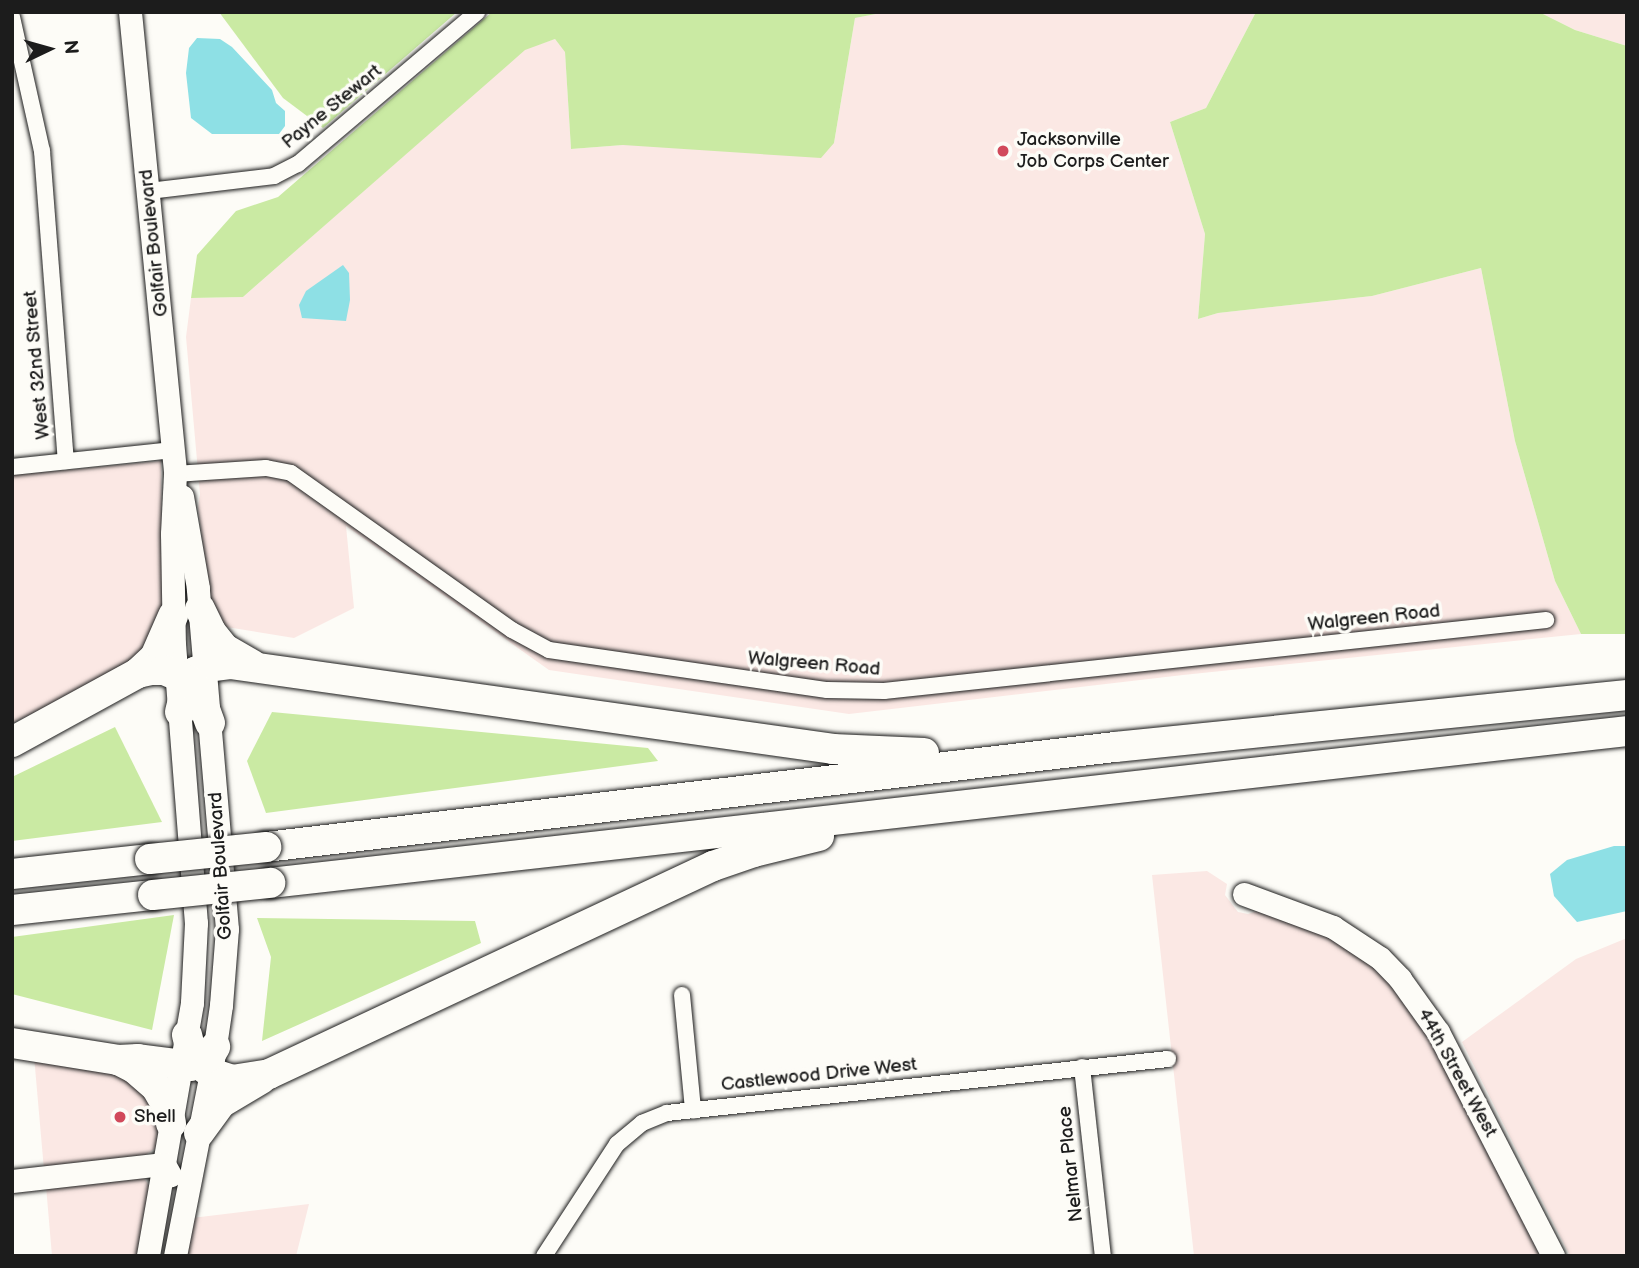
<!DOCTYPE html>
<html>
<head>
<meta charset="utf-8">
<style>
	body { margin:0 }
	#map { position:relative; width:1639px; height:1268px; overflow:hidden; background:#fdfcf7; font-family:"Balsamiq Sans",sans-serif }
	div>[style] { position:absolute }
	.built>* { inset:0; background:#fbe8e4 }
	.green>* { inset:0; background:#caeaa3 }
	.water>* { inset:0; background:#8ee0e5 }
	.roads { filter:drop-shadow(0 0 2px #1c1c1c) drop-shadow(0 0 2px #1c1c1c) }
	.street>* { height:16px; margin:-8px; padding:0 8px; transform-origin:8px; border-radius:8px; background:#fdfcf7 }
	.secondary>* { height:23px; margin:-11.5px; padding:0 11.5px; transform-origin:11.5px; border-radius:11.5px; background:#fdfcf7 }
	.highway>* { height:30px; margin:-15px; padding:0 15px; transform-origin:15px; border-radius:15px; background:#fdfcf7 }
	.bridges { filter:drop-shadow(0 0 2px #1c1c1c) drop-shadow(0 0 2px #1c1c1c) }
	.highway-bridge>* { height:30px; margin:-15px; padding:0 15px; transform-origin:15px; border-radius:15px; background:#fdfcf7 }
	.dots>* { width:19px; height:19px; translate:-50% -50%; box-sizing:border-box; border:4px solid #fdfcf7; border-radius:50% }
	span { translate:-50% -50%; white-space:nowrap; text-align:center; line-height:1.15; -webkit-text-stroke:7px #fdfcf7; paint-order:stroke }
	.street-label { font-size:19px; color:#1c1c1c }
	.poi-label { font-size:19px; color:#1c1c1c }
	.left { translate:0 -50%; text-align:left }
	.frame { position:absolute; inset:0; border:14px solid #1c1c1c; pointer-events:none }
	.north { position:absolute; left:14px; top:14px; width:70px; height:70px; -webkit-text-stroke:5px #fdfcf7; paint-order:stroke; rotate:85deg; font-size:19px; font-weight:700; line-height:28px; text-align:center; color:#1c1c1c }
	.north::after { content:''; display:block; margin:auto; width:24px; height:32px; background:#1c1c1c; clip-path:polygon(50% 0,100% 100%,50% 72%,0 100%) }
</style>
</head>
<body>
<div id="map">
	<div class="built">
		<div style="clip-path:polygon(886px 12px,1256px 12px,1206px 108px,1170px 122px,1205px 234px,1198px 319px,1218px 313px,1372px 296px,1481px 268px,1515px 441px,1555px 581px,1581px 634px,1183px 675px,849px 714px,549px 670px,346px 526px,354px 608px,294px 638px,214px 625px,198px 508px,200px 494px,186px 337px,191px 298px,243px 297px,525px 49px,555px 39px,565px 51px,571px 149px,623px 145px,834px 143px,855px 18px)"></div>
		<div style="clip-path:polygon(1539px 12px,1627px 12px,1627px 46px,1575px 30px)"></div>
		<div style="clip-path:polygon(161px 461px,163px 626px,128px 670px,12px 723px,12px 475px)"></div>
		<div style="clip-path:polygon(1207px 871px,1227px 884px,1225px 895px,1238px 912px,1248px 914px,1260px 910px,1314px 929px,1364px 960px,1386px 980px,1432px 1041px,1540px 1256px,1194px 1256px,1152px 875px)"></div>
		<div style="clip-path:polygon(1627px 938px,1627px 1256px,1570px 1256px,1462px 1042px,1576px 959px)"></div>
		<div style="clip-path:polygon(34px 1056px,124px 1071px,161px 1108px,156px 1148px,142px 1157px,44px 1170px)"></div>
		<div style="clip-path:polygon(143px 1177px,151px 1188px,138px 1256px,52px 1256px,46px 1186px)"></div>
		<div style="clip-path:polygon(309px 1204px,296px 1256px,186px 1256px,192px 1218px)"></div>
	</div>
	<div class="green">
		<div style="clip-path:polygon(219px 12px,457px 12px,323px 128px,283px 98px)"></div>
		<div style="clip-path:polygon(492px 12px,886px 12px,855px 18px,834px 143px,821px 158px,623px 145px,571px 149px,565px 52px,555px 39px,525px 50px,243px 297px,191px 298px,197px 255px,236px 211px,278px 197px)"></div>
		<div style="clip-path:polygon(1256px 12px,1539px 12px,1575px 30px,1627px 46px,1627px 634px,1581px 634px,1555px 581px,1515px 441px,1481px 268px,1372px 296px,1218px 313px,1198px 319px,1205px 234px,1170px 122px,1206px 108px)"></div>
		<div style="clip-path:polygon(272px 712px,648px 748px,658px 761px,266px 813px,247px 761px)"></div>
		<div style="clip-path:polygon(115px 727px,162px 822px,12px 841px,12px 777px)"></div>
		<div style="clip-path:polygon(174px 915px,152px 1030px,12px 994px,12px 937px)"></div>
		<div style="clip-path:polygon(257px 918px,475px 921px,481px 943px,262px 1041px,271px 957px)"></div>
	</div>
	<div class="water">
		<div style="clip-path:polygon(197px 38px,220px 39px,232px 47px,272px 90px,276px 103px,285px 111px,285px 126px,279px 134px,212px 134px,191px 118px,186px 73px,189px 48px)"></div>
		<div style="clip-path:polygon(343px 265px,349px 273px,350px 300px,346px 321px,302px 318px,299px 305px,306px 291px)"></div>
		<div style="clip-path:polygon(1614px 846px,1627px 846px,1627px 911px,1577px 922px,1554px 896px,1550px 874px,1567px 860px)"></div>
	</div>
	<div class="roads">
		<div class="street">
			<div style="left:12px;top:17px;width:137px;rotate:77.4deg"></div>
			<div style="left:42px;top:151px;width:311px;rotate:85.6deg"></div>
			<div style="left:149px;top:191px;width:126px;rotate:-6.8deg"></div>
			<div style="left:274px;top:176px;width:27px;rotate:-27deg"></div>
			<div style="left:298px;top:164px;width:235px;rotate:-40.3deg"></div>
			<div style="left:12px;top:467px;width:162px;rotate:-6deg"></div>
			<div style="left:175px;top:474px;width:91px;rotate:-3.8deg"></div>
			<div style="left:266px;top:468px;width:25px;rotate:11deg"></div>
			<div style="left:291px;top:473px;width:271px;rotate:35.4deg"></div>
			<div style="left:512px;top:630px;width:42px;rotate:28.4deg"></div>
			<div style="left:549px;top:650px;width:281px;rotate:8.2deg"></div>
			<div style="left:827px;top:690px;width:57px;rotate:1deg"></div>
			<div style="left:884px;top:691px;width:666px;rotate:-6.12deg"></div>
			<div style="left:682px;top:995px;width:116px;rotate:84.5deg"></div>
			<div style="left:1082px;top:1067px;width:190px;rotate:83.7deg"></div>
			<div style="left:544px;top:1256px;width:134px;rotate:-56.9deg"></div>
			<div style="left:617px;top:1144px;width:33px;rotate:-40deg"></div>
			<div style="left:642px;top:1123px;width:27px;rotate:-22deg"></div>
			<div style="left:667px;top:1113px;width:504px;rotate:-6.15deg"></div>
		</div>
		<div class="secondary">
			<div style="left:130px;top:12px;width:464px;rotate:84.4deg"></div>
			<div style="left:175px;top:474px;width:60px;rotate:92.9deg"></div>
			<div style="left:172px;top:534px;width:110px;rotate:89deg"></div>
			<div style="left:174px;top:644px;width:280px;rotate:85.5deg"></div>
			<div style="left:196px;top:923px;width:80px;rotate:92.9deg"></div>
			<div style="left:192px;top:1003px;width:257px;rotate:99.9deg"></div>
			<div style="left:1244px;top:894px;width:95px;rotate:20.3deg"></div>
			<div style="left:1333px;top:927px;width:56px;rotate:33.4deg"></div>
			<div style="left:1380px;top:958px;width:29px;rotate:46deg"></div>
			<div style="left:1400px;top:979px;width:65px;rotate:54.4deg"></div>
			<div style="left:1438px;top:1032px;width:252px;rotate:62.8deg"></div>
			<div style="left:12px;top:1181px;width:153px;rotate:-6.4deg"></div>
			<div style="left:164px;top:1164px;width:13px;rotate:61deg"></div>
			<div style="left:175px;top:1256px;width:187px;rotate:-78.9deg"></div>
			<div style="left:211px;top:1073px;width:69px;rotate:-81.6deg"></div>
			<div style="left:221px;top:1005px;width:76px;rotate:-85.5deg"></div>
			<div style="left:227px;top:929px;width:342px;rotate:-94.9deg"></div>
			<div style="left:198px;top:588px;width:93px;rotate:-99.9deg"></div>
		</div>
		<div class="highway">
			<div style="left:200px;top:609px;width:25px;rotate:64deg"></div>
			<div style="left:211px;top:632px;width:22px;rotate:51deg"></div>
			<div style="left:225px;top:649px;width:32px;rotate:30deg"></div>
			<div style="left:138px;top:673px;width:23px;rotate:-43deg"></div>
			<div style="left:155px;top:657px;width:45px;rotate:-66.3deg"></div>
			<div style="left:180px;top:712px;width:33px;rotate:-76deg"></div>
			<div style="left:188px;top:680px;width:11px;rotate:-49deg"></div>
			<div style="left:195px;top:672px;width:12px;rotate:-24deg"></div>
			<div style="left:206px;top:667px;width:24px;rotate:-7deg"></div>
			<div style="left:230px;top:664px;width:609px;rotate:8.02deg"></div>
			<div style="left:833px;top:749px;width:91px;rotate:2.5deg"></div>
			<div style="left:12px;top:742px;width:144px;rotate:-28.7deg"></div>
			<div style="left:138px;top:673px;width:13px;rotate:-13deg"></div>
			<div style="left:151px;top:670px;width:13px"></div>
			<div style="left:164px;top:670px;width:26px;rotate:23deg"></div>
			<div style="left:188px;top:680px;width:14px;rotate:45deg"></div>
			<div style="left:198px;top:690px;width:35px;rotate:70deg"></div>
			<div style="left:266px;top:847px;width:855px;rotate:-6.72deg"></div>
			<div style="left:1115px;top:747px;width:515px;rotate:-5.8deg"></div>
			<div style="left:12px;top:874px;width:139px;rotate:-6.2deg"></div>
			<div style="left:270px;top:883px;width:1365px;rotate:-6.39deg"></div>
			<div style="left:12px;top:910px;width:142px;rotate:-6.1deg"></div>
			<div style="left:187px;top:1035px;width:16px;rotate:76deg"></div>
			<div style="left:191px;top:1051px;width:15px;rotate:58deg"></div>
			<div style="left:199px;top:1064px;width:15px;rotate:37deg"></div>
			<div style="left:211px;top:1073px;width:22px;rotate:18deg"></div>
			<div style="left:232px;top:1080px;width:37px;rotate:-9deg"></div>
			<div style="left:269px;top:1074px;width:490px;rotate:-25.1deg"></div>
			<div style="left:713px;top:866px;width:43px;rotate:-18.9deg"></div>
			<div style="left:754px;top:852px;width:67px;rotate:-13.8deg"></div>
			<div style="left:12px;top:1043px;width:107px;rotate:9.1deg"></div>
			<div style="left:118px;top:1060px;width:20px;rotate:-3deg"></div>
			<div style="left:138px;top:1059px;width:53px;rotate:7.5deg"></div>
			<div style="left:191px;top:1066px;width:20px;rotate:-27deg"></div>
			<div style="left:209px;top:1057px;width:12px;rotate:-59deg"></div>
			<div style="left:118px;top:1060px;width:18px;rotate:27deg"></div>
			<div style="left:134px;top:1068px;width:29px;rotate:41deg"></div>
			<div style="left:156px;top:1087px;width:24px;rotate:60deg"></div>
			<div style="left:168px;top:1108px;width:16px;rotate:79deg"></div>
			<div style="left:199px;top:1133px;width:37px;rotate:-54deg"></div>
			<div style="left:221px;top:1103px;width:47px;rotate:-31deg"></div>
		</div>
	</div>
	<div class="bridges">
		<div class="highway-bridge">
			<div style="left:150px;top:859px;width:117px;rotate:-5.9deg"></div>
			<div style="left:153px;top:895px;width:118px;rotate:-5.9deg"></div>
		</div>
	</div>
	<div class="dots">
		<div style="left:1003px;top:151px;background:#d1495b"></div>
		<div style="left:120px;top:1117px;background:#d1495b"></div>
	</div>
	<div class="street-label">
		<span style="left:332px;top:107px;rotate:-39deg">Payne Stewart</span>
		<span style="left:154px;top:243px;rotate:-96deg">Golfair Boulevard</span>
		<span style="left:37px;top:365px;rotate:-95deg">West 32nd Street</span>
		<span style="left:1374px;top:618px;rotate:-6deg">Walgreen Road</span>
		<span style="left:814px;top:664px;rotate:5deg">Walgreen Road</span>
		<span style="left:221px;top:866px;rotate:-94deg">Golfair Boulevard</span>
		<span style="left:1457px;top:1073px;rotate:61deg">44th Street West</span>
		<span style="left:819px;top:1075px;rotate:-6deg">Castlewood Drive West</span>
		<span style="left:1071px;top:1164px;rotate:-96deg">Nelmar Place</span>
	</div>
	<div class="poi-label">
		<span class="left" style="left:1017px;top:151px">Jacksonville<br>Job Corps Center</span>
		<span class="left" style="left:134px;top:1117px">Shell</span>
	</div>
	<div class="frame"></div>
	<div class="north">N</div>
</div>
</body>
</html>
